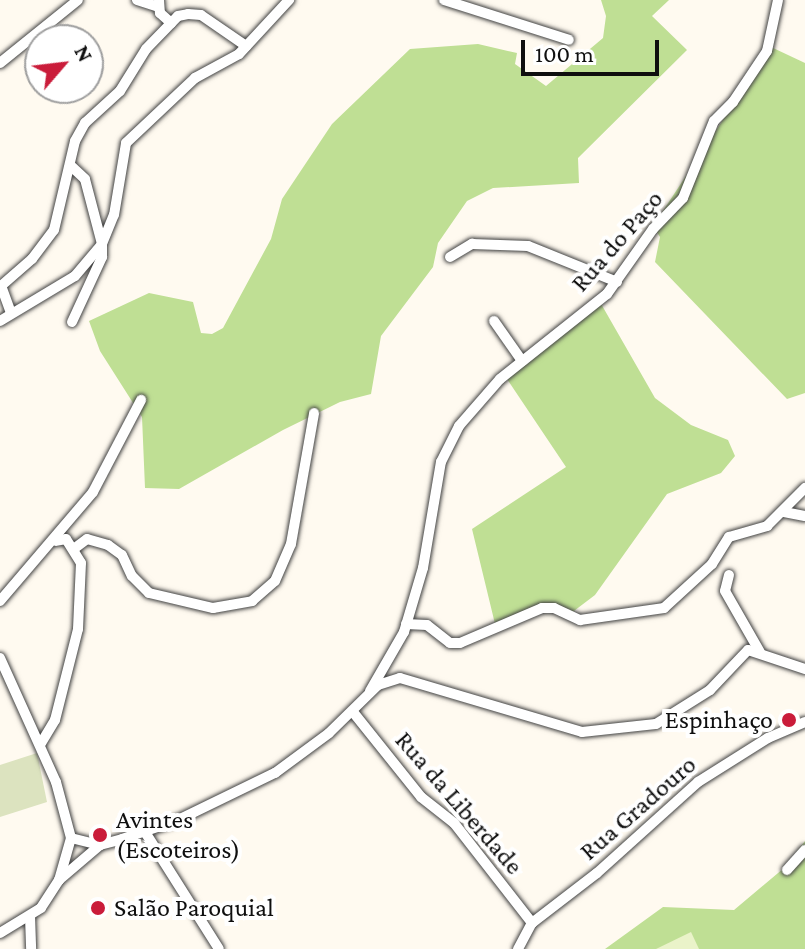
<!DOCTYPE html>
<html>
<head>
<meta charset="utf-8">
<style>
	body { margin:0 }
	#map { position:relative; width:805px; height:949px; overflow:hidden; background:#fffaf0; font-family:"Crimson Pro",serif }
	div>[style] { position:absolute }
	.forest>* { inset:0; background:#bfdf94 }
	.cemetery>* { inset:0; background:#dce3bf }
	.pitch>* { inset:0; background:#eaf3c9 }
	.roads { filter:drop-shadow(0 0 2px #424242) drop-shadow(0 0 2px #424242) }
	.minor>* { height:10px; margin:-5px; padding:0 5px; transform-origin:5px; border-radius:5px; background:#fff }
	.dots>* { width:22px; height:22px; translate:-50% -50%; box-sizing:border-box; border:4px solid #fff; border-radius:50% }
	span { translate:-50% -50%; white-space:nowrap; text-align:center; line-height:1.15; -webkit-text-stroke:8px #fff; paint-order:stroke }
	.street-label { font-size:26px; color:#0f0f0f }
	.poi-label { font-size:26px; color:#0f0f0f }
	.right { translate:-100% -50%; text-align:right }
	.left { translate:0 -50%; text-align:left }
	.north { position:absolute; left:24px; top:24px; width:80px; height:80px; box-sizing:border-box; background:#fff; border:2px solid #9f9f9f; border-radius:50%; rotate:62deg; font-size:22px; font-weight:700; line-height:32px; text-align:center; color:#0f0f0f }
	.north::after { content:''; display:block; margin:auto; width:28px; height:36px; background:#ca1c3a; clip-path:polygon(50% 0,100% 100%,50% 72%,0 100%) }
	.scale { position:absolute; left:521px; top:40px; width:138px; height:36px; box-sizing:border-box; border:4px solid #0f0f0f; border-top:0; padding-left:10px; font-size:24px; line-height:28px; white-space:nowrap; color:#0f0f0f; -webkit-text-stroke:6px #fff; paint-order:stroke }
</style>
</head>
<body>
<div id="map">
	<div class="forest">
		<div style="clip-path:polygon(601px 0,669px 0,652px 16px,687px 50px,578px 158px,579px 183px,493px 188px,467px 201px,438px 243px,433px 267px,381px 336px,371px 394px,340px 402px,283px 430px,179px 489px,145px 488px,142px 417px,100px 351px,89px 321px,149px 293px,193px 302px,201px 333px,212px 334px,223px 328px,271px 239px,282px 199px,332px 124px,410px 49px,478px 44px,517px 53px,515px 64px,546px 86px,603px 38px,606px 16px)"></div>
		<div style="clip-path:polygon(771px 47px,805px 63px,805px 393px,787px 399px,655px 262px,660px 237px,653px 226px)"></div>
		<div style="clip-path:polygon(600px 302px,655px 398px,691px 425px,728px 440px,735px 456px,721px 473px,667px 494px,595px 595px,566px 617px,549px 604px,496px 628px,472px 529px,566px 467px,505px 376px)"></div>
		<div style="clip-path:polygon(805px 841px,805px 949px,605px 949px,663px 907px,734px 910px,784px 868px)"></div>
	</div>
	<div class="cemetery">
		<div style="clip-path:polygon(37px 753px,47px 802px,0 817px,0 765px)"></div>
	</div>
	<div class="pitch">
		<div style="clip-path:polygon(691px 932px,699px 949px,656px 949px)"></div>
	</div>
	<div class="roads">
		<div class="minor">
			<div style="left:137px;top:0;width:22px;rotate:18deg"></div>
			<div style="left:159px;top:0;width:13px;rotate:86deg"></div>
			<div style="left:160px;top:13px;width:15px;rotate:42deg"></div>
			<div style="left:444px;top:0;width:131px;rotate:17.7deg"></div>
			<div style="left:0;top:63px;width:100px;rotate:-38.9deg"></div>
			<div style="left:450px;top:257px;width:26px;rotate:-31deg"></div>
			<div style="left:472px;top:244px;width:56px;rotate:2deg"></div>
			<div style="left:528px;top:246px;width:96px;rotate:22deg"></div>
			<div style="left:11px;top:313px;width:29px;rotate:-110deg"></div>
			<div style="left:1px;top:286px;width:41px;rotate:-41.1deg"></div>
			<div style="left:32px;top:259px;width:36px;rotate:-53deg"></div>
			<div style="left:54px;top:230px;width:91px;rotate:-76.7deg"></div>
			<div style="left:75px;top:141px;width:21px;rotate:-61deg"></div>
			<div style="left:85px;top:123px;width:47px;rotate:-42.4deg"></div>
			<div style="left:120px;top:91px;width:49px;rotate:-58.2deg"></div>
			<div style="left:146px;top:49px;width:46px;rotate:-45.9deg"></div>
			<div style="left:178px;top:16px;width:10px;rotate:-11deg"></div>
			<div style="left:188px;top:14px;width:13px;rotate:4deg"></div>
			<div style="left:201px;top:15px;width:55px;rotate:34.6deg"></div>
			<div style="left:0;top:321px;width:87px;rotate:-31deg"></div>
			<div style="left:75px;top:276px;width:42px;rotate:-49.8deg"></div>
			<div style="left:102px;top:244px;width:31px;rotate:-68deg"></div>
			<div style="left:114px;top:215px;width:73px;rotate:-80.5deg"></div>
			<div style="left:126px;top:143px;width:95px;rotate:-43.3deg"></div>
			<div style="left:195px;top:78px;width:50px;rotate:-28.6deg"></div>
			<div style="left:239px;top:54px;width:74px;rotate:-47.2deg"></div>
			<div style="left:494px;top:321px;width:49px;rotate:55deg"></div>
			<div style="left:72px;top:322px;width:72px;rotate:-65.2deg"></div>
			<div style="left:102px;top:257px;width:13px;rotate:-90deg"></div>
			<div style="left:102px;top:244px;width:67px;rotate:-104.7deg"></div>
			<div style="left:85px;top:179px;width:18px;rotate:-137deg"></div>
			<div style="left:784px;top:512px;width:21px;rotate:11deg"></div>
			<div style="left:75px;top:548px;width:15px;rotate:-37deg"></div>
			<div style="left:87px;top:539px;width:22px;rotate:16deg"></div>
			<div style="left:108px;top:545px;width:17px;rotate:36deg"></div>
			<div style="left:122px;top:555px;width:23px;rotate:65deg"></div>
			<div style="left:132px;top:576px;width:24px;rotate:45deg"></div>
			<div style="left:149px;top:593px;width:66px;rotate:13.2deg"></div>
			<div style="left:213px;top:608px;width:40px;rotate:-10deg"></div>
			<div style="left:252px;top:601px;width:30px;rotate:-41deg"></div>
			<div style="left:275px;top:581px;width:40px;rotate:-66.6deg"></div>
			<div style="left:291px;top:544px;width:133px;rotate:-80deg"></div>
			<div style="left:729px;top:575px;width:16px;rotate:104deg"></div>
			<div style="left:725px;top:591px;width:70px;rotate:60.2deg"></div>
			<div style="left:0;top:601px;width:143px;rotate:-49.5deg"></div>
			<div style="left:93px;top:492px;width:104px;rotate:-62.4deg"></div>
			<div style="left:406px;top:624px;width:21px;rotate:3deg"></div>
			<div style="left:427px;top:625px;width:29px;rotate:38deg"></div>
			<div style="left:450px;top:643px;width:10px"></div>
			<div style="left:460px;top:643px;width:89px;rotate:-23.1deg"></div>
			<div style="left:542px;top:608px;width:12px"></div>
			<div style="left:554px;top:608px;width:29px;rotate:25deg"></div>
			<div style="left:580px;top:620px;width:85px;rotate:-8.1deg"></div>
			<div style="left:664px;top:608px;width:65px;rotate:-42.5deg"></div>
			<div style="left:712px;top:564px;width:32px;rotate:-58deg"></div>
			<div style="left:729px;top:537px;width:40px;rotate:-16deg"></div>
			<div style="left:767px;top:526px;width:54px;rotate:-45deg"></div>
			<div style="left:0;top:658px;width:136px;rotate:65.7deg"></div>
			<div style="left:56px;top:782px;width:58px;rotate:75deg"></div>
			<div style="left:71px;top:838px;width:44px;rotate:105.9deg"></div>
			<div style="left:59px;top:880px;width:33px;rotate:123deg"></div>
			<div style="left:41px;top:908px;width:48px;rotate:148.6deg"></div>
			<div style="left:370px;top:691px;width:68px;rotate:-60deg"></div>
			<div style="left:404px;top:632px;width:67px;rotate:-73.5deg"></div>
			<div style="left:423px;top:568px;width:108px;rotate:-80.4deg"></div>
			<div style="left:441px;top:462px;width:40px;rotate:-63.4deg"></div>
			<div style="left:459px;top:426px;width:62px;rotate:-48.9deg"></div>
			<div style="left:500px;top:379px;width:137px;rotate:-38.5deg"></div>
			<div style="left:607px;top:294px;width:80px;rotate:-54.7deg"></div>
			<div style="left:653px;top:229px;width:43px;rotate:-45.9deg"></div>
			<div style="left:683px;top:198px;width:83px;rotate:-68.1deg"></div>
			<div style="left:714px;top:121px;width:27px;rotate:-45deg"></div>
			<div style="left:733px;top:102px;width:61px;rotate:-56.3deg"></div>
			<div style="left:767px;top:51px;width:52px;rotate:-77.8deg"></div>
			<div style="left:353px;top:712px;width:109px;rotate:51.3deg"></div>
			<div style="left:421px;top:797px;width:42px;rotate:38.2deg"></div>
			<div style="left:454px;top:823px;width:127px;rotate:52deg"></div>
			<div style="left:40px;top:745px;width:29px;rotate:-59deg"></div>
			<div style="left:55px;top:720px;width:94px;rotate:-75.8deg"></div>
			<div style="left:78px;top:629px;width:66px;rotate:-87.4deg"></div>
			<div style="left:81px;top:563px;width:28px;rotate:-122deg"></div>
			<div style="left:66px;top:539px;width:10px;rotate:169deg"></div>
			<div style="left:145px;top:832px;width:138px;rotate:57.7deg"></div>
			<div style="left:71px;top:838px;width:30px;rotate:14deg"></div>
			<div style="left:100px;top:845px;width:23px;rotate:-15deg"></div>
			<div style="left:122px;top:839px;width:59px;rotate:-18.7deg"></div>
			<div style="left:178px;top:820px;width:108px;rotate:-25.9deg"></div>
			<div style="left:275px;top:773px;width:67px;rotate:-36.5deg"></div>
			<div style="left:329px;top:733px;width:69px;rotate:-44.4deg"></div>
			<div style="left:378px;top:685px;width:23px;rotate:-18deg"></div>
			<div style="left:400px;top:678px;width:190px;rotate:16.5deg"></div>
			<div style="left:582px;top:732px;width:74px;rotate:-6.2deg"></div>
			<div style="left:656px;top:724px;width:64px;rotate:-32.2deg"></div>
			<div style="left:710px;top:690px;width:55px;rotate:-46.5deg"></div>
			<div style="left:748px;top:650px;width:60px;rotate:18.4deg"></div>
			<div style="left:787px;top:870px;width:27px;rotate:-48deg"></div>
			<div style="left:59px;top:880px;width:54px;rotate:-40.5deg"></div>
			<div style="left:30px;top:916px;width:33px;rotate:88deg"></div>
			<div style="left:518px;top:949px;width:30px;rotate:-62deg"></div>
			<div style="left:532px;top:923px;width:82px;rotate:-37.6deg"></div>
			<div style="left:597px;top:873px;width:136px;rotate:-42deg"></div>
			<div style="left:698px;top:782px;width:83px;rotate:-32.2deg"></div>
			<div style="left:768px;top:738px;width:40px;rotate:-23.4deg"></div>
		</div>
	</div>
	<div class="dots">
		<div style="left:789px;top:720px;background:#ca1c3a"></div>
		<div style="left:100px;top:835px;background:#ca1c3a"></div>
		<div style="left:98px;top:908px;background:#ca1c3a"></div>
	</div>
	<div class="street-label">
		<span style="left:617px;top:241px;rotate:-49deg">Rua do Paço</span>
		<span style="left:459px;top:803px;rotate:49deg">Rua da Liberdade</span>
		<span style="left:638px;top:808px;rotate:-41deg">Rua Gradouro</span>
	</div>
	<div class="poi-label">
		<span class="right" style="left:773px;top:720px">Espinhaço</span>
		<span class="left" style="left:116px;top:835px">Avintes<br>(Escoteiros)</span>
		<span class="left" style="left:114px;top:908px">Salão Paroquial</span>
	</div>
	<div class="north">N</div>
	<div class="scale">100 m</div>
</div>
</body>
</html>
